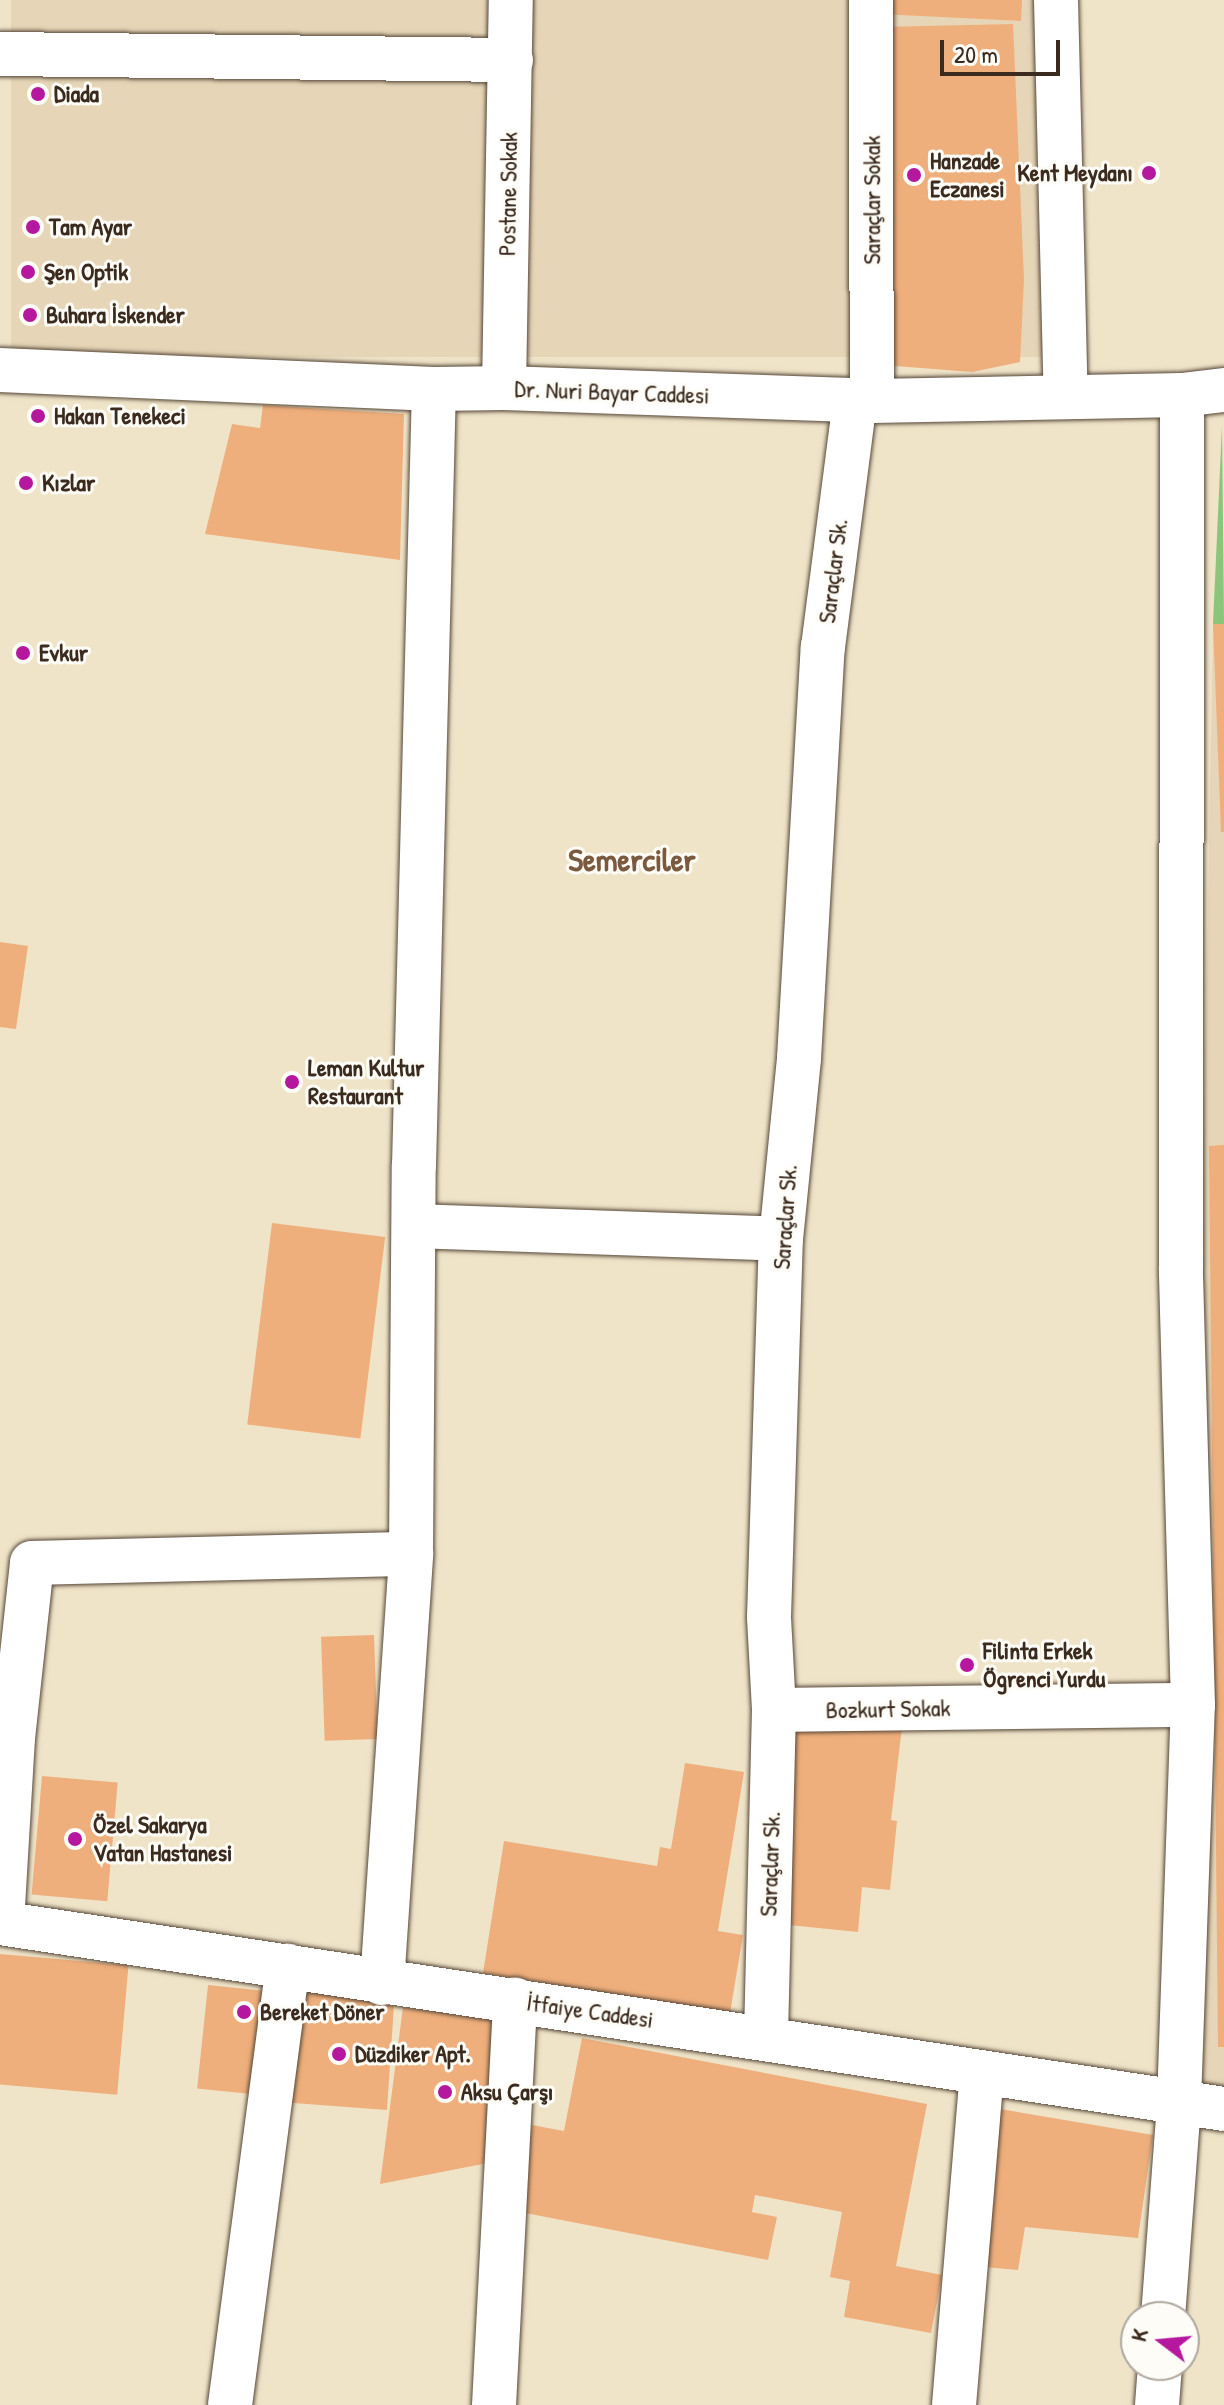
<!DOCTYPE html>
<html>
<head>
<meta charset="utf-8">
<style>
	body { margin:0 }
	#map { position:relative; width:1224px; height:2405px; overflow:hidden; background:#efe4c8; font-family:"Patrick Hand",sans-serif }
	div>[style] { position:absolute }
	.built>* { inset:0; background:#e6d6b7; transform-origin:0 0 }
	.green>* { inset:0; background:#8ac57a }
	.building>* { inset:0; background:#efaf7c; transform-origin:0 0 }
	.roads { filter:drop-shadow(0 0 2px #564638) drop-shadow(0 0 2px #564638) }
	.minor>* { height:44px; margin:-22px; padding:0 22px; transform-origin:22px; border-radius:22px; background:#fff }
	.dots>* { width:22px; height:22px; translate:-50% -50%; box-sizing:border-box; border:4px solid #fdfcf7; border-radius:50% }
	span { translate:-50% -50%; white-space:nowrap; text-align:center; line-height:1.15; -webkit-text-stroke:6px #fdfcf7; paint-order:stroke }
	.poi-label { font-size:24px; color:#3b2a1e; font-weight:700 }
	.left { translate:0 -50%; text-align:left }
	.right { translate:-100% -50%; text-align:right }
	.street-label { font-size:24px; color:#3b2a1e }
	.district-label { font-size:32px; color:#7a593f; font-weight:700 }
	.north { position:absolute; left:1120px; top:2301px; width:80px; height:80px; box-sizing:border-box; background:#fdfcf7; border:2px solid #afa8a0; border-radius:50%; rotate:286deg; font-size:22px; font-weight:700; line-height:32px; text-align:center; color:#3b2a1e }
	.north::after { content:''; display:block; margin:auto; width:28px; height:36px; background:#b5179e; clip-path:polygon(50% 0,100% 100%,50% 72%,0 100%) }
	.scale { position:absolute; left:940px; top:40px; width:120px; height:36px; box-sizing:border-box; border:4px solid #3b2a1e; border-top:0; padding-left:10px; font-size:24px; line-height:28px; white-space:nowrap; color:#3b2a1e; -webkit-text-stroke:6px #fdfcf7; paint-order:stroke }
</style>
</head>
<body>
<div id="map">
	<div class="built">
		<div style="left:11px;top:0;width:1059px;height:357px"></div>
		<div style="clip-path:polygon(1213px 624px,1224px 624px,1224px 2090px,1187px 2086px)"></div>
	</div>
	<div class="green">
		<div style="clip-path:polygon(1222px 426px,1224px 624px,1213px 624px)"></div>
	</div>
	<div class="building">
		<div style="clip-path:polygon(879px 0,1022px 0,1021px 21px,879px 14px)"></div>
		<div style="clip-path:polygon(1013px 24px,1024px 279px,1020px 362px,972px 372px,882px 365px,880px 27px)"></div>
		<div style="clip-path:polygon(263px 405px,404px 414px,400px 560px,205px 534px,232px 424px,260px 428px)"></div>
		<div style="clip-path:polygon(1213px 624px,1224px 624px,1224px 832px,1221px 832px)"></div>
		<div style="clip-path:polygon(0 942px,28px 946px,16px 1029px,0 1027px)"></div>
		<div style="clip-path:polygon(1224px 1145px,1224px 2047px,1218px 2047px,1209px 1146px)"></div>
		<div style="left:272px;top:1223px;width:114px;height:203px;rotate:7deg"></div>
		<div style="left:374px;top:1635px;width:104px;height:53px;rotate:88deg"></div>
		<div style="clip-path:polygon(789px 1726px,902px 1727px,891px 1820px,897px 1821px,890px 1890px,862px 1887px,858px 1932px,789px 1925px)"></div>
		<div style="clip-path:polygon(685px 1763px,744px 1772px,718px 1931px,743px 1935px,730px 2013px,483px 1973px,504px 1841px,657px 1866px,660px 1847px,671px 1849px)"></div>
		<div style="left:42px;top:1776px;width:76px;height:119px;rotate:5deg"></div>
		<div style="left:0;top:1954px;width:129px;height:130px;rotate:5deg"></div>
		<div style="left:208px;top:1985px;width:62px;height:104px;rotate:6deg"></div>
		<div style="clip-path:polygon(295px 1988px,394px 2005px,387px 2110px,280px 2102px)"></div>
		<div style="clip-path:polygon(403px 2007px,503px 2021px,493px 2162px,380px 2184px)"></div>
		<div style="clip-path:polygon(582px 2038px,927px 2104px,896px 2266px,942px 2275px,931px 2333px,844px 2317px,850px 2281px,830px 2277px,842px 2212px,755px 2195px,752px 2212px,777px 2217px,768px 2260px,515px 2211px,532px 2125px,564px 2131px)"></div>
		<div style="clip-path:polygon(994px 2108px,1153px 2135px,1138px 2238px,1025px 2227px,1018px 2270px,973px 2266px)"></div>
	</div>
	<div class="roads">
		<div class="minor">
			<div style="left:871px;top:0;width:401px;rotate:89.9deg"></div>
			<div style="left:1056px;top:0;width:397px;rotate:88.6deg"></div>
			<div style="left:0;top:54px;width:511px;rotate:0.67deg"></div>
			<div style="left:0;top:370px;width:434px;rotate:2.5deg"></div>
			<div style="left:434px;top:389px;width:70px;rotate:-0.8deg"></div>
			<div style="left:504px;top:388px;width:368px;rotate:2deg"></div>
			<div style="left:872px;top:401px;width:310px;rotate:-1.1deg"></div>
			<div style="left:1182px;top:395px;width:42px;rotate:-6.8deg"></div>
			<div style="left:504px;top:388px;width:388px;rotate:-89deg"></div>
			<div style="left:414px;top:1226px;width:367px;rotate:2deg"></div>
			<div style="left:774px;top:1710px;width:419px;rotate:-0.7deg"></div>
			<div style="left:0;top:1923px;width:1238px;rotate:8.64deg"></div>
			<div style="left:2px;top:1923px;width:185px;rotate:-86.6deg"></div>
			<div style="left:13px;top:1738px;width:176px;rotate:-83.8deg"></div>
			<div style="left:32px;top:1563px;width:379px;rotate:-1.4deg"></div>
			<div style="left:382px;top:1983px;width:430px;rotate:-86.1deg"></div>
			<div style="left:411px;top:1554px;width:388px;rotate:-89.6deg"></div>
			<div style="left:414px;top:1166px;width:777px;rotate:-88.53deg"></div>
			<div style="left:766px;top:2036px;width:326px;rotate:-88.6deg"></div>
			<div style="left:774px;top:1710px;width:93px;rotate:-93.1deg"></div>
			<div style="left:769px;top:1617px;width:378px;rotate:-88.2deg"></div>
			<div style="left:781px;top:1239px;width:182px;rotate:-84.3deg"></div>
			<div style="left:799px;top:1058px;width:412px;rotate:-86.7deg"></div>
			<div style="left:823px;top:647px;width:249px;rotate:-82.6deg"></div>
			<div style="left:1163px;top:2317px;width:216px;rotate:-85.7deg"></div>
			<div style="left:1179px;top:2102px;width:397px;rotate:-88deg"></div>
			<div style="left:1193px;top:1705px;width:438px;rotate:-91.6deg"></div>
			<div style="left:1181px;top:1267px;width:872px;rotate:-89.93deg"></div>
			<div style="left:230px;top:2405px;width:443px;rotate:-82.5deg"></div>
			<div style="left:494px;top:2405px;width:406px;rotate:-87deg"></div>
			<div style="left:954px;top:2405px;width:333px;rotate:-85.2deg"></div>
			<div style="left:1157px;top:2405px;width:40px;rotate:-85.7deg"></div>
		</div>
	</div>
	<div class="dots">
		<div style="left:38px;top:94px;background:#b5179e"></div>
		<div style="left:1149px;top:173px;background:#b5179e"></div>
		<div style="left:914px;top:175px;background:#b5179e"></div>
		<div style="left:33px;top:227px;background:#b5179e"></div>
		<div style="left:28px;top:272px;background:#b5179e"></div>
		<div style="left:30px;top:315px;background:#b5179e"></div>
		<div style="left:38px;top:416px;background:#b5179e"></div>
		<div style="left:26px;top:483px;background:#b5179e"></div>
		<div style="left:23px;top:653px;background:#b5179e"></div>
		<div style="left:292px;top:1082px;background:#b5179e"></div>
		<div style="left:967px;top:1665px;background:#b5179e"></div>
		<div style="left:75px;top:1839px;background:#b5179e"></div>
		<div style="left:244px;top:2012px;background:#b5179e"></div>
		<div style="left:339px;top:2054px;background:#b5179e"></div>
		<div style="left:445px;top:2092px;background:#b5179e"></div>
	</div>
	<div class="poi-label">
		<span class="left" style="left:54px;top:94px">Diada</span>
		<span class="left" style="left:930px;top:175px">Hanzade<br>Eczanesi</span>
		<span class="right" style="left:1133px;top:173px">Kent Meydanı</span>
		<span class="left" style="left:49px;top:227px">Tam Ayar</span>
		<span class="left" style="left:44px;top:272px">Şen Optik</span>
		<span class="left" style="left:46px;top:315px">Buhara İskender</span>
		<span class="left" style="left:54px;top:416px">Hakan Tenekeci</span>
		<span class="left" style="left:42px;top:483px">Kızlar</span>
		<span class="left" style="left:39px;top:653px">Evkur</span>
		<span class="left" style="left:308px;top:1082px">Leman Kultur<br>Restaurant</span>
		<span class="left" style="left:983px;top:1665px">Filinta Erkek<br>Ögrenci Yurdu</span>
		<span class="left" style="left:93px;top:1839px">Özel Sakarya<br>Vatan Hastanesi</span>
		<span class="left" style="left:260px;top:2012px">Bereket Döner</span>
		<span class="left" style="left:355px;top:2054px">Düzdiker Apt.</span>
		<span class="left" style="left:461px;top:2092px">Aksu Çarşı</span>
	</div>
	<div class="street-label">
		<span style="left:508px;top:194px;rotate:-89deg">Postane Sokak</span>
		<span style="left:872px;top:200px;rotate:-90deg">Saraçlar Sokak</span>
		<span style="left:612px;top:392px;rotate:2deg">Dr. Nuri Bayar Caddesi</span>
		<span style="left:833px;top:571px;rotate:-83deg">Saraçlar Sk.</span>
		<span style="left:785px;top:1217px;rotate:-86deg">Saraçlar Sk.</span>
		<span style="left:888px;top:1709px;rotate:-1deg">Bozkurt Sokak</span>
		<span style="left:770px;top:1864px;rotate:-88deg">Saraçlar Sk.</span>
		<span style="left:590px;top:2011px;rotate:8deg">İtfaiye Caddesi</span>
	</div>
	<div class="district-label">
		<span style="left:632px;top:860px">Semerciler</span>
	</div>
	<div class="north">K</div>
	<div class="scale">20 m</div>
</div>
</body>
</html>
